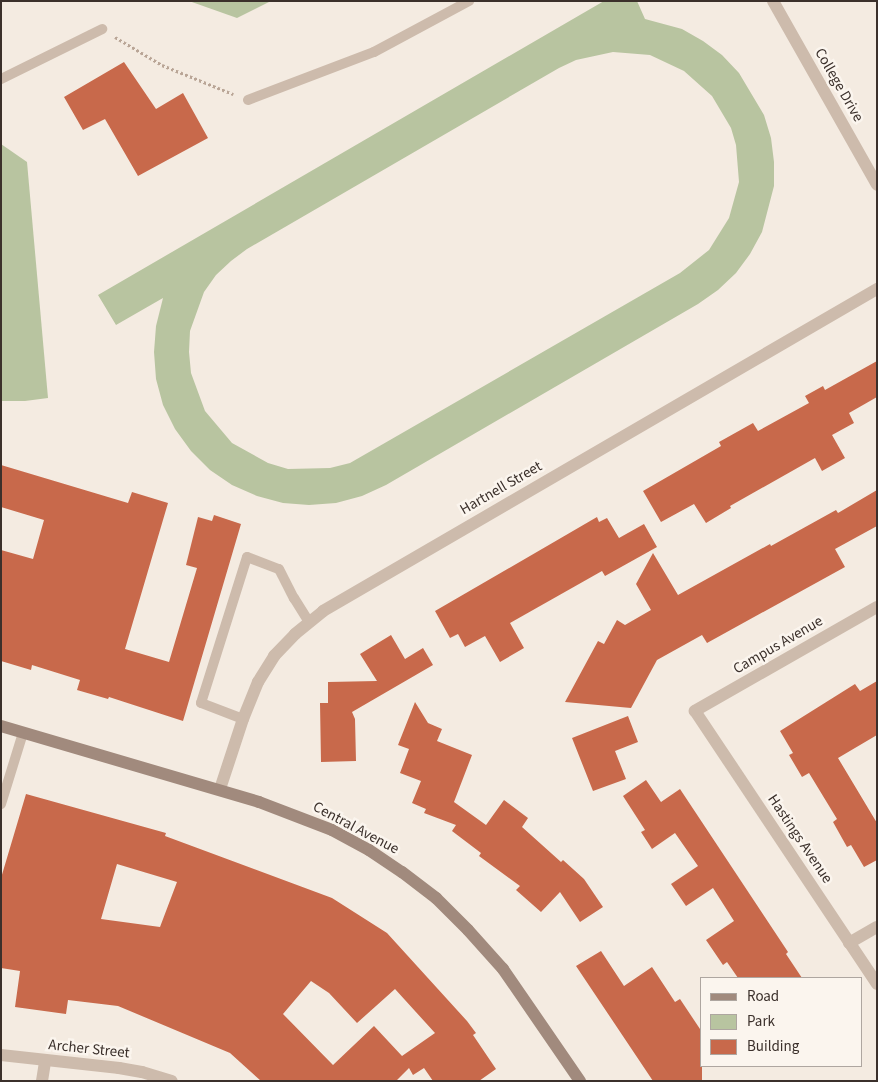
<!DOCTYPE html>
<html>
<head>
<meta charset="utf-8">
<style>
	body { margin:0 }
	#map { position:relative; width:878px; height:1082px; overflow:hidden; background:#f4ebe1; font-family:"Source Sans 3",sans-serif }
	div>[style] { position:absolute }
	.green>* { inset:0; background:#b8c4a0 }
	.building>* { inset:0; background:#c8694b }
	.path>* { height:3px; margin-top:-1.5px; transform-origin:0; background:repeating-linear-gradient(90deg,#b9a596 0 2.5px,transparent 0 5px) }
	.lane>* { height:10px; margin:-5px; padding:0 5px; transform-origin:5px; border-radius:5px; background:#cdbbac }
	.street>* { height:12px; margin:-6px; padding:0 6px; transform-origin:6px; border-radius:6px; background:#cdbbac }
	.secondary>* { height:12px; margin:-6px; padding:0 6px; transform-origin:6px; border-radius:6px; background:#a18a7d }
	span { translate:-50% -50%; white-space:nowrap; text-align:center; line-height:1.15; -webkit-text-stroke:5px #fbf5ee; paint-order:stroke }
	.street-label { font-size:15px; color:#3b302b }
	.frame { position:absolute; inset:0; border:2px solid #3b302b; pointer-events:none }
	.legend { position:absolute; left:700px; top:977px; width:162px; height:90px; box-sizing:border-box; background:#fbf5ee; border:1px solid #aea6a0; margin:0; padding:6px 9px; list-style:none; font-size:15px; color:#3b302b }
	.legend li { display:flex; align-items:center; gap:10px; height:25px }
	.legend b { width:25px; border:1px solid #aea6a0 }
</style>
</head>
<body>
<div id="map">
	<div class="green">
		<div style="clip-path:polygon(189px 1px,271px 1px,237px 18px)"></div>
		<div style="clip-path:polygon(evenodd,604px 1px,637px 1px,645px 19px,682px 29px,703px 41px,722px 55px,739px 73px,764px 115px,771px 138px,774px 162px,774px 186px,762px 232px,750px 254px,736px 273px,718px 290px,698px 304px,386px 485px,362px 496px,336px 503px,309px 505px,283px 503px,257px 496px,232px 485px,210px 470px,191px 451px,175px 429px,163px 405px,156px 379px,154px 352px,156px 326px,163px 298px,116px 325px,98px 295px,604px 1px,613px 52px,650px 55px,684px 71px,712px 96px,731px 128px,736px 145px,739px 182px,729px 218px,709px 250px,680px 273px,350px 463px,330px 468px,288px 469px,268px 463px,232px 443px,205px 411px,191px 373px,189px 352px,190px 331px,204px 292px,216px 275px,231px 261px,247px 249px,559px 68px,576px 60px,613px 52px)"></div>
		<div style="clip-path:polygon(1px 144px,27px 162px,48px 398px,25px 401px,1px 401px)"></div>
	</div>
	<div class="building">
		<div style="clip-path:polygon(124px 62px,156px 109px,183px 93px,208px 138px,138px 176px,105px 119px,83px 130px,64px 97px)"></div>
		<div style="clip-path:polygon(877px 361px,877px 397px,849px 413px,854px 423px,832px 435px,845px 458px,822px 471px,815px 458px,730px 506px,731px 508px,706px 523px,694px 504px,661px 522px,643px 491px,721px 446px,719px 442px,753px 423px,758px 431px,809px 403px,805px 396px,823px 386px,825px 390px)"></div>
		<div style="clip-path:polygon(1px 465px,128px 503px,132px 492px,168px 503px,125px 649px,169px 662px,197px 568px,186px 565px,198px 517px,212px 521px,214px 515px,241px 524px,183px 721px,109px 697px,108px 699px,77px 690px,80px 680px,32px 665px,31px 670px,1px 661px,1px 550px,33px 559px,44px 520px,1px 507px)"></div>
		<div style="clip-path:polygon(877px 490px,877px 526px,835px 549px,845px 567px,707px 643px,702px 635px,657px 660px,631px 708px,565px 702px,598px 641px,604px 644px,617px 620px,625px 625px,651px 610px,636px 584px,653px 553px,678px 595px,770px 544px,771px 546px,836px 510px,838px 513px)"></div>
		<div style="clip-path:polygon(597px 517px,599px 522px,607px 518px,619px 538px,644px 524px,657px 547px,605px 576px,602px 571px,510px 623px,524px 648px,500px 662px,485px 636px,465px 647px,458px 634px,450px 638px,435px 611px)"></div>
		<div style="clip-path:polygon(391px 635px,405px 659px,423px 648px,433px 665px,352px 712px,355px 719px,356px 761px,321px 762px,320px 703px,328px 703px,328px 682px,377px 681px,360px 654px)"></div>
		<div style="clip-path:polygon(877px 681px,877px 735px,838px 758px,877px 823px,877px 860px,864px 867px,851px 845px,847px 847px,833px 822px,837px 819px,809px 773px,802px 777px,789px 755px,793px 753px,780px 731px,855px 684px,860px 691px)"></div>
		<div style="clip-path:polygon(415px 702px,428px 723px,442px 729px,437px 741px,472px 755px,454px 802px,486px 825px,504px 800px,528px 818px,522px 827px,561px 862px,563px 860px,584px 879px,603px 907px,580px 922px,560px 892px,541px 912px,516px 890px,520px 886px,479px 856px,481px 853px,452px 831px,456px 825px,424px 813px,426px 809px,412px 803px,421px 781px,400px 773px,409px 749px,398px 745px)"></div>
		<div style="clip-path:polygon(628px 716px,638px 742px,615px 751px,626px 779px,593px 791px,572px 738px)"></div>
		<div style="clip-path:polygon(646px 780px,661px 802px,680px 789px,788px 952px,786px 954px,802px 978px,738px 978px,727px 962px,723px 965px,706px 940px,734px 921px,713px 888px,686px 906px,671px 884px,698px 866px,675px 833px,652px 849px,641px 832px,645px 830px,623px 796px)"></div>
		<div style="clip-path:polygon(evenodd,26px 794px,166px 833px,165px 836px,332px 898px,387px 933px,467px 1021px,476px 1033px,473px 1035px,496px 1069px,479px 1081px,433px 1081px,424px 1068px,413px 1075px,409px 1068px,396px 1081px,261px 1081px,230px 1053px,118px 1006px,68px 1000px,66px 1014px,15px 1007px,20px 971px,1px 968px,1px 878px,26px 794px,117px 864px,177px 882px,160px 927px,101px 919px,117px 864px,26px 794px,311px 981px,329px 993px,357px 1023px,395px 989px,435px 1033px,402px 1056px,374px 1026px,333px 1065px,283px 1014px,311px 981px)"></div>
		<div style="clip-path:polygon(601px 951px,624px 986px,652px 967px,675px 1002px,680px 999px,702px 1032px,702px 1081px,653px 1081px,576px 966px)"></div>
	</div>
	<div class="path">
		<div style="left:115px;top:37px;width:55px;rotate:30.8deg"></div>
		<div style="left:162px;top:65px;width:77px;rotate:22.2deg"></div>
	</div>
	<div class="lane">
		<div style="left:1px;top:79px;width:113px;rotate:-26.3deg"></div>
		<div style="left:248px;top:100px;width:135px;rotate:-20.9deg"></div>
		<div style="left:374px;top:52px;width:108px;rotate:-28.2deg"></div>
		<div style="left:243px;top:719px;width:45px;rotate:-159.1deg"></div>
		<div style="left:201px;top:703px;width:153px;rotate:-72.5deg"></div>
		<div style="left:247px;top:557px;width:34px;rotate:21deg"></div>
		<div style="left:279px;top:569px;width:33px;rotate:63deg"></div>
		<div style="left:294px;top:598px;width:28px;rotate:58deg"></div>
		<div style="left:1px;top:804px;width:74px;rotate:-72.8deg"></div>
	</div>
	<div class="street">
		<div style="left:773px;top:1px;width:211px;rotate:60.5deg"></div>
		<div style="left:877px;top:607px;width:210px;rotate:150.3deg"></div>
		<div style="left:695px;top:711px;width:328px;rotate:56.3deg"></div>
		<div style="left:220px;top:789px;width:74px;rotate:-71.8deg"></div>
		<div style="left:243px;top:719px;width:40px;rotate:-68deg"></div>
		<div style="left:258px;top:682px;width:31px;rotate:-58deg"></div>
		<div style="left:274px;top:656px;width:30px;rotate:-46deg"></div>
		<div style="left:295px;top:634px;width:36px;rotate:-39deg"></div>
		<div style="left:323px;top:611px;width:641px;rotate:-30.17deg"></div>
		<div style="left:849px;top:943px;width:32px;rotate:-30deg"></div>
		<div style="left:1px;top:1055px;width:119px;rotate:6.3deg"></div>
		<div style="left:119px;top:1068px;width:23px;rotate:10deg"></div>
		<div style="left:142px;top:1072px;width:31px;rotate:17deg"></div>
		<div style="left:42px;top:1081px;width:20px;rotate:-81deg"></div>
	</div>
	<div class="secondary">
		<div style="left:1px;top:726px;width:269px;rotate:16.4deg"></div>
		<div style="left:259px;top:802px;width:78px;rotate:21deg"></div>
		<div style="left:332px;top:830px;width:42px;rotate:28.4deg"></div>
		<div style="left:369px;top:850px;width:40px;rotate:34deg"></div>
		<div style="left:402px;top:872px;width:43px;rotate:37.4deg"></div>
		<div style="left:436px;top:898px;width:45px;rotate:45deg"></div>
		<div style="left:468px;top:930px;width:52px;rotate:48.1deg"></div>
		<div style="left:503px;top:969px;width:136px;rotate:55.5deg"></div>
	</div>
	<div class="street-label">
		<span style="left:839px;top:85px;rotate:60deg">College Drive</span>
		<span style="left:501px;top:488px;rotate:-30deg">Hartnell Street</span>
		<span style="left:778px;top:645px;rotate:-30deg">Campus Avenue</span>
		<span style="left:356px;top:828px;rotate:28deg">Central Avenue</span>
		<span style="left:800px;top:839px;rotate:56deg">Hastings Avenue</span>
		<span style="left:89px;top:1049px;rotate:6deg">Archer Street</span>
	</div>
	<div class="frame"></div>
	<ul class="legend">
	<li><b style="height:6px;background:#a18a7d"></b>Road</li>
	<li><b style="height:14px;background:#b8c4a0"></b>Park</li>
	<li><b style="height:14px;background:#c8694b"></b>Building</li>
	</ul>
</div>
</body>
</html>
